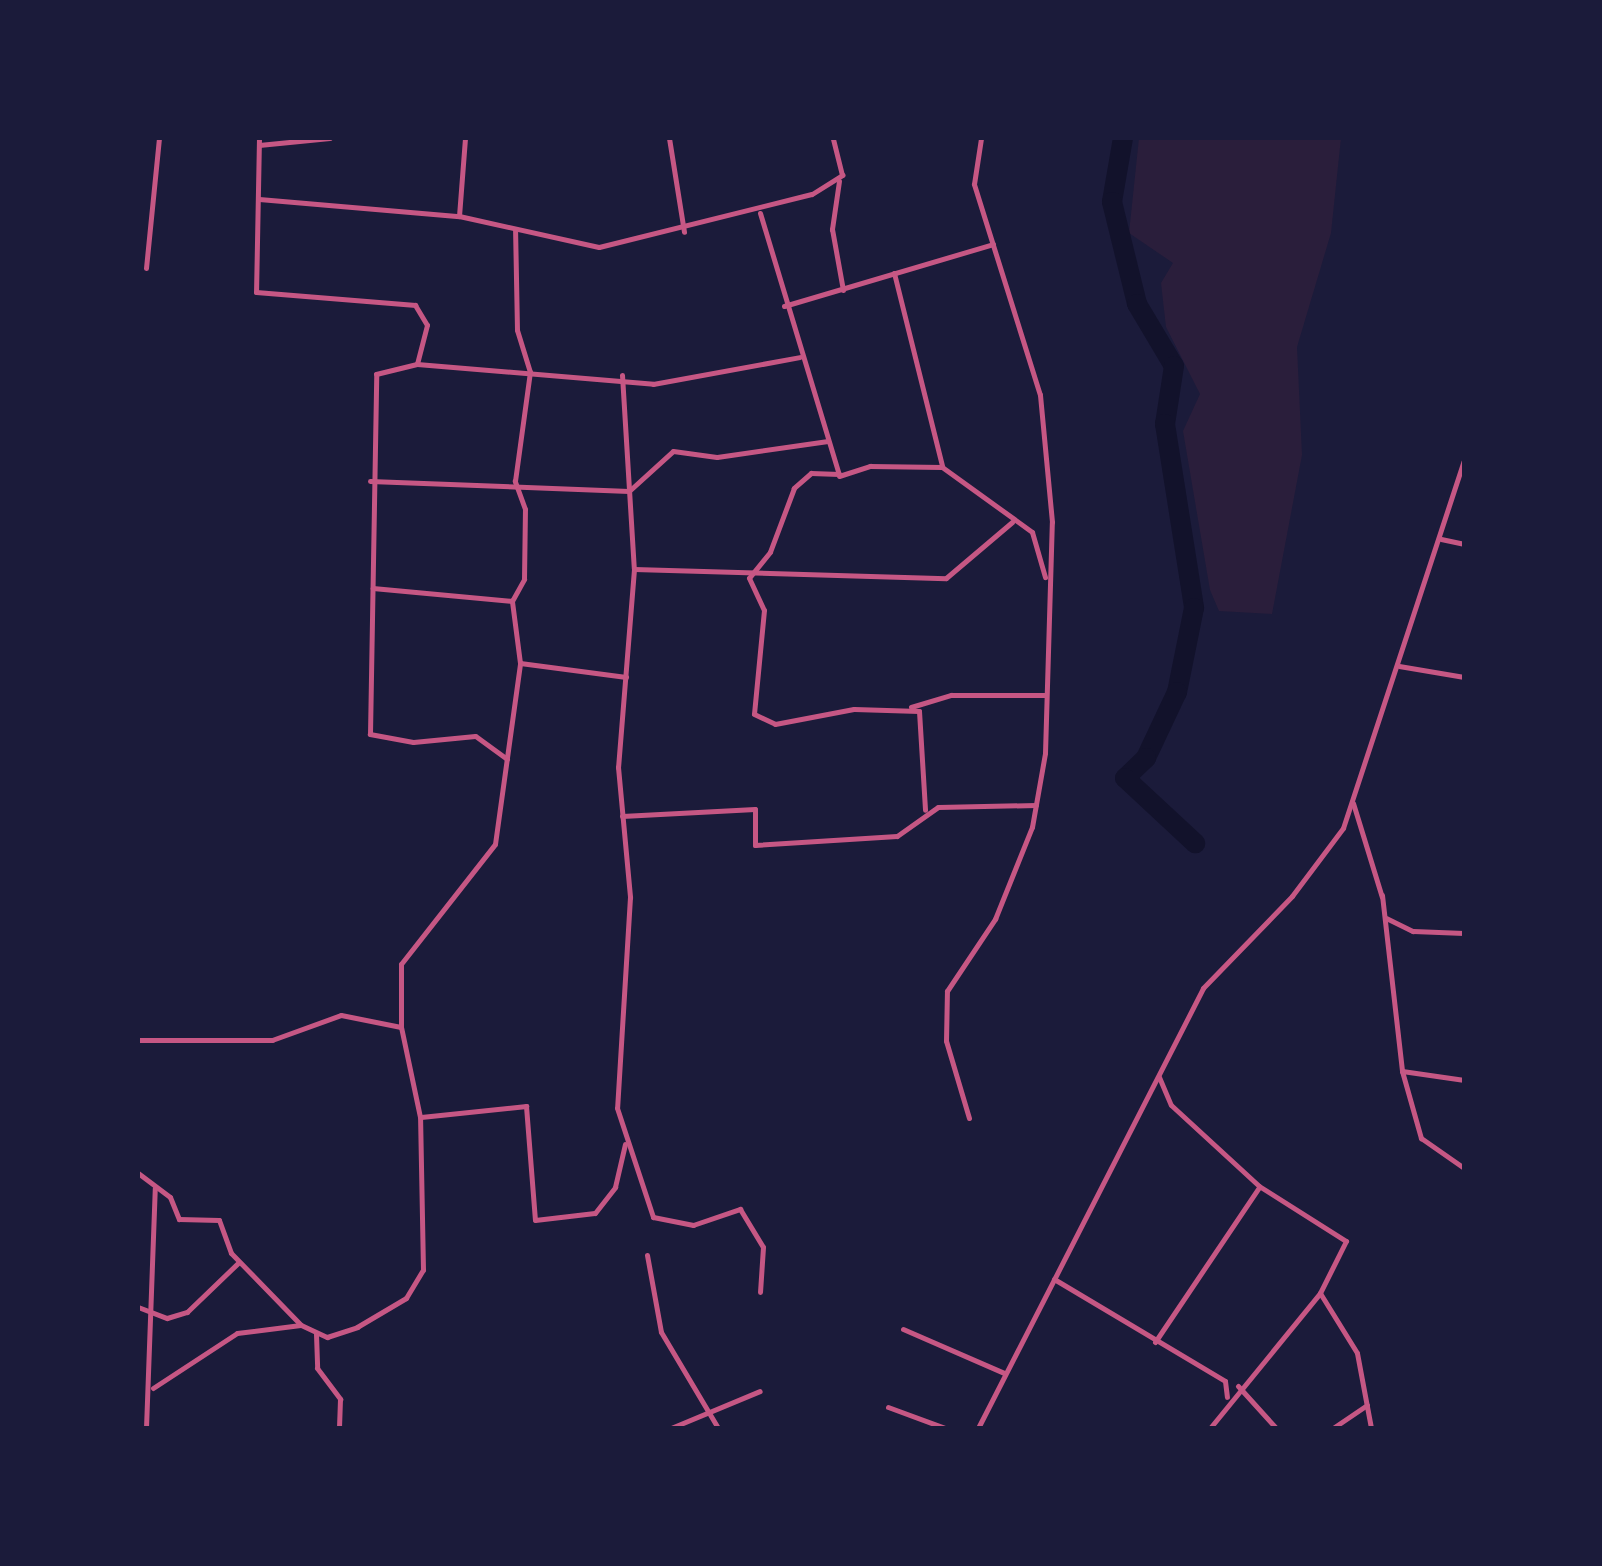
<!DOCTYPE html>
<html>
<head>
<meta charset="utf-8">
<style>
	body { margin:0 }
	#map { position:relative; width:1602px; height:1566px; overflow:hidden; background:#1b1b3a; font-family:Raleway,sans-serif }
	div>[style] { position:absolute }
	.green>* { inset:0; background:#2a1e3b }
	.river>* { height:20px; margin:-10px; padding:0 10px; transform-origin:10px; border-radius:10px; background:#12122b }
	.minor>* { height:5px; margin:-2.5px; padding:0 2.5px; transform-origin:2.5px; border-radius:2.5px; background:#c65784 }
	.tertiary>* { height:5px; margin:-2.5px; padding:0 2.5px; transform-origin:2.5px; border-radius:2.5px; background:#c65784 }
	span { translate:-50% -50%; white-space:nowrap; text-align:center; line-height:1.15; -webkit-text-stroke:9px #1b1b3a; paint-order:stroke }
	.frame { position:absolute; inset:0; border:140px solid #1b1b3a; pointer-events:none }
</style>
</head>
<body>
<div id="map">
	<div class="green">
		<div style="clip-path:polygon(1139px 138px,1341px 138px,1331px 233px,1297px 347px,1302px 455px,1272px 614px,1219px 611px,1210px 590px,1183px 431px,1200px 394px,1166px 327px,1161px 283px,1173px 263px,1129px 233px)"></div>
	</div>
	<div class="river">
		<div style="left:1123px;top:138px;width:65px;rotate:99.8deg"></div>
		<div style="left:1112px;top:202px;width:105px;rotate:76.2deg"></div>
		<div style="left:1137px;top:304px;width:72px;rotate:59.2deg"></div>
		<div style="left:1174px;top:366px;width:59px;rotate:98.8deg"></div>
		<div style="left:1165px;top:424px;width:186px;rotate:81deg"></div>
		<div style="left:1194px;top:608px;width:86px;rotate:101.4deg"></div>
		<div style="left:1177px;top:692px;width:73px;rotate:115.2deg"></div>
		<div style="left:1146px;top:758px;width:29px;rotate:136deg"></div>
		<div style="left:1125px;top:778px;width:96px;rotate:42.9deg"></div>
	</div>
	<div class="minor">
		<div style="left:259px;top:138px;width:154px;rotate:91.1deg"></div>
		<div style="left:256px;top:292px;width:160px;rotate:4.7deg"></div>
		<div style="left:415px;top:305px;width:23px;rotate:59deg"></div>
		<div style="left:427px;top:325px;width:40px;rotate:104.4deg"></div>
		<div style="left:669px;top:138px;width:95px;rotate:80.9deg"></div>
		<div style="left:259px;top:145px;width:71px;rotate:-5.6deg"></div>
		<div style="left:839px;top:181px;width:49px;rotate:98.3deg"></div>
		<div style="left:832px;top:229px;width:62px;rotate:79.8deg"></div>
		<div style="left:259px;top:199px;width:201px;rotate:4.9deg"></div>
		<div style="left:459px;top:216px;width:143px;rotate:12.5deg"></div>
		<div style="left:599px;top:247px;width:219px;rotate:-14deg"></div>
		<div style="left:812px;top:194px;width:36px;rotate:-32deg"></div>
		<div style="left:842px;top:175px;width:38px;rotate:-104deg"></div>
		<div style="left:760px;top:213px;width:273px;rotate:73.2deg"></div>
		<div style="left:839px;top:474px;width:28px;rotate:-178deg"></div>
		<div style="left:811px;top:473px;width:23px;rotate:139deg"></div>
		<div style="left:794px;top:488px;width:68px;rotate:110.6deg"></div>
		<div style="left:770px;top:552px;width:33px;rotate:129deg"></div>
		<div style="left:749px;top:578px;width:35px;rotate:65deg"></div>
		<div style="left:764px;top:610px;width:104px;rotate:95.5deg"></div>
		<div style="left:754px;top:714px;width:23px;rotate:25deg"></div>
		<div style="left:775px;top:724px;width:80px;rotate:-10.8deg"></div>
		<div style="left:854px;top:709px;width:65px;rotate:1.8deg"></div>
		<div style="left:919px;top:711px;width:99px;rotate:86.5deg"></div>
		<div style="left:459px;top:216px;width:78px;rotate:-85.6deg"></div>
		<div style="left:146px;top:268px;width:131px;rotate:-84.3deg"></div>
		<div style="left:894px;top:273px;width:199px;rotate:76deg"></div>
		<div style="left:784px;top:306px;width:218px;rotate:-16.5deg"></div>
		<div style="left:622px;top:375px;width:194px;rotate:86.5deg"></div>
		<div style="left:634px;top:569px;width:199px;rotate:94.6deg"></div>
		<div style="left:618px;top:767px;width:131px;rotate:84.7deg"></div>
		<div style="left:630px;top:897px;width:211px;rotate:93.5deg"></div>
		<div style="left:617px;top:1108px;width:115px;rotate:71.7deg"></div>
		<div style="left:653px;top:1217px;width:41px;rotate:11.3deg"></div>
		<div style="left:693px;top:1225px;width:50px;rotate:-18.8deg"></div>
		<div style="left:740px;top:1209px;width:44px;rotate:58.8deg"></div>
		<div style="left:763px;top:1247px;width:45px;rotate:93.8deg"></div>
		<div style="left:839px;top:476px;width:33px;rotate:-18deg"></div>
		<div style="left:870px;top:466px;width:72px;rotate:0.8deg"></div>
		<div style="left:942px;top:467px;width:111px;rotate:35.8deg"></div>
		<div style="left:1032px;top:532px;width:47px;rotate:73.9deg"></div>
		<div style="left:370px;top:481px;width:259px;rotate:2.2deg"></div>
		<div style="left:629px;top:491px;width:59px;rotate:-42.3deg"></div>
		<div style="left:673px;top:451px;width:44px;rotate:7.8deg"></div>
		<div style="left:717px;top:457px;width:112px;rotate:-8.2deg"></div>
		<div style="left:1441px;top:539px;width:24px;rotate:12deg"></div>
		<div style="left:634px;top:569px;width:312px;rotate:1.7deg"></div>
		<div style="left:946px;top:578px;width:87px;rotate:-40.3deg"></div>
		<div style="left:512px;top:601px;width:25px;rotate:-61deg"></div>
		<div style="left:524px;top:579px;width:70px;rotate:-89.2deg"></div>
		<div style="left:525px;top:509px;width:30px;rotate:-110deg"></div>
		<div style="left:515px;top:481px;width:110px;rotate:-82.2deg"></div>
		<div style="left:530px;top:372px;width:44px;rotate:-107.2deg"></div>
		<div style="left:517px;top:330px;width:101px;rotate:-91.1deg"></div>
		<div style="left:520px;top:663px;width:107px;rotate:7.5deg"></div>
		<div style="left:1399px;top:666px;width:66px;rotate:9.6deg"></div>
		<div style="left:911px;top:707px;width:42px;rotate:-16.7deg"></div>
		<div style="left:951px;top:695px;width:95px"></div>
		<div style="left:507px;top:759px;width:39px;rotate:-144deg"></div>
		<div style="left:475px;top:736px;width:62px;rotate:174.5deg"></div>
		<div style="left:413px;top:742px;width:44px;rotate:-169.5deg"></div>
		<div style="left:370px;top:734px;width:360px;rotate:-89deg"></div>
		<div style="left:376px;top:374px;width:42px;rotate:-13.7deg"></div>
		<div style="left:417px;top:364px;width:237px;rotate:4.8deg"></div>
		<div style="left:653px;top:384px;width:149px;rotate:-10.4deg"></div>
		<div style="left:1353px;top:803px;width:98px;rotate:72.9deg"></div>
		<div style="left:622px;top:816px;width:133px;rotate:-3deg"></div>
		<div style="left:755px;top:809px;width:36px;rotate:90deg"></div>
		<div style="left:755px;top:845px;width:142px;rotate:-3.6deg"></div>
		<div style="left:897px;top:836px;width:50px;rotate:-35.3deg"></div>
		<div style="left:938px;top:807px;width:98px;rotate:-1.2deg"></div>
		<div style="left:1382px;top:895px;width:177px;rotate:83.5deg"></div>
		<div style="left:1402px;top:1071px;width:63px;rotate:8.3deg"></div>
		<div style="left:1386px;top:918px;width:30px;rotate:26deg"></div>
		<div style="left:1413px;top:931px;width:51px;rotate:2.2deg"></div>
		<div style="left:138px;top:1040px;width:134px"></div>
		<div style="left:272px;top:1040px;width:73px;rotate:-19.9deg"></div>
		<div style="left:341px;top:1015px;width:61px;rotate:11.3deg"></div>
		<div style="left:401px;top:1027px;width:63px;rotate:-90deg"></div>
		<div style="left:401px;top:964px;width:152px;rotate:-51.9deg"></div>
		<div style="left:495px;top:844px;width:183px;rotate:-82.1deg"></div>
		<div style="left:520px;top:663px;width:63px;rotate:-97.4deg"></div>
		<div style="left:512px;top:601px;width:140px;rotate:-174.7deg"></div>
		<div style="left:1402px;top:1071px;width:70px;rotate:74.2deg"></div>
		<div style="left:1421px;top:1138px;width:52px;rotate:34.9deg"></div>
		<div style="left:1159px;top:1077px;width:30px;rotate:67deg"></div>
		<div style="left:1171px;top:1105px;width:120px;rotate:42.6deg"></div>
		<div style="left:1259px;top:1186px;width:103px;rotate:32.3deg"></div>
		<div style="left:1346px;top:1241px;width:58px;rotate:116.6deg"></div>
		<div style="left:1320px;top:1293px;width:70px;rotate:58.3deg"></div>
		<div style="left:1357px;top:1353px;width:76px;rotate:79.4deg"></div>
		<div style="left:421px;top:1117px;width:106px;rotate:-6deg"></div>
		<div style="left:526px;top:1106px;width:114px;rotate:85.5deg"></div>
		<div style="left:535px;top:1220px;width:60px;rotate:-6.7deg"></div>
		<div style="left:595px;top:1213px;width:33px;rotate:-52deg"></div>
		<div style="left:615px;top:1187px;width:44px;rotate:-76.9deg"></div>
		<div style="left:969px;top:1118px;width:80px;rotate:-106.6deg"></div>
		<div style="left:946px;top:1041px;width:50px;rotate:-88.9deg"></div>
		<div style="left:947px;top:991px;width:87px;rotate:-56.3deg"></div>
		<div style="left:995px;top:919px;width:99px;rotate:-68.1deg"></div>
		<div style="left:1032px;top:827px;width:75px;rotate:-80deg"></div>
		<div style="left:1045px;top:753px;width:231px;rotate:-88.3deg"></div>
		<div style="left:1052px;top:522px;width:128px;rotate:-95.4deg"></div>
		<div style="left:1040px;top:395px;width:221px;rotate:-107.4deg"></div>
		<div style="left:974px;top:184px;width:47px;rotate:-81.3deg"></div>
		<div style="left:138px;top:1173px;width:40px;rotate:37deg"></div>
		<div style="left:170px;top:1197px;width:24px;rotate:68deg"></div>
		<div style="left:179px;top:1219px;width:40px;rotate:1.4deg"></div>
		<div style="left:219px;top:1220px;width:35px;rotate:70deg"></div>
		<div style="left:231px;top:1253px;width:100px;rotate:45.8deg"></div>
		<div style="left:301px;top:1325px;width:29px;rotate:25deg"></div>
		<div style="left:327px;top:1337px;width:32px;rotate:-18deg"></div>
		<div style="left:357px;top:1327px;width:57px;rotate:-30.6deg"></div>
		<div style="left:406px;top:1298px;width:33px;rotate:-59deg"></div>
		<div style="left:423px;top:1270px;width:153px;rotate:-91.1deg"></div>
		<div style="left:420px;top:1117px;width:92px;rotate:-101.9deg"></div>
		<div style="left:647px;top:1255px;width:78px;rotate:79.7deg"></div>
		<div style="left:661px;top:1332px;width:112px;rotate:59.3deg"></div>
		<div style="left:1054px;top:1279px;width:199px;rotate:30.8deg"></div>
		<div style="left:1225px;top:1381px;width:16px;rotate:83deg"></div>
		<div style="left:138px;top:1307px;width:31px;rotate:21deg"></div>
		<div style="left:167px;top:1318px;width:21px;rotate:-17deg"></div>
		<div style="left:187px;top:1312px;width:72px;rotate:-43.9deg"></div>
		<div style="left:903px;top:1329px;width:110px;rotate:23.5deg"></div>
		<div style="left:316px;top:1334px;width:34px;rotate:88deg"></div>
		<div style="left:317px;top:1368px;width:39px;rotate:53deg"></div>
		<div style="left:340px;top:1399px;width:29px;rotate:92deg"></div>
		<div style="left:1155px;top:1342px;width:187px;rotate:-56.1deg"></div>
		<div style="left:1238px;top:1386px;width:57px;rotate:47.9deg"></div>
		<div style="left:153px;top:1388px;width:100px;rotate:-33.2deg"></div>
		<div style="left:237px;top:1333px;width:64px;rotate:-7.1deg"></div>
		<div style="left:888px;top:1407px;width:61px;rotate:20.2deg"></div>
		<div style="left:146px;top:1428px;width:240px;rotate:-87.9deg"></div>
		<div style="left:671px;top:1428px;width:96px;rotate:-22.6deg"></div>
		<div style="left:1210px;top:1428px;width:174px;rotate:-50.8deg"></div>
		<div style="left:1333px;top:1428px;width:41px;rotate:-34.1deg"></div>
	</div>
	<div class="tertiary">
		<div style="left:978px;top:1428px;width:494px;rotate:-62.9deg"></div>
		<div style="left:1203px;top:988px;width:128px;rotate:-45.9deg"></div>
		<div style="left:1292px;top:896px;width:85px;rotate:-53.1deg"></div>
		<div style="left:1343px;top:828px;width:386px;rotate:-71.8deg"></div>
	</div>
	<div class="frame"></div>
</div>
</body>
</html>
